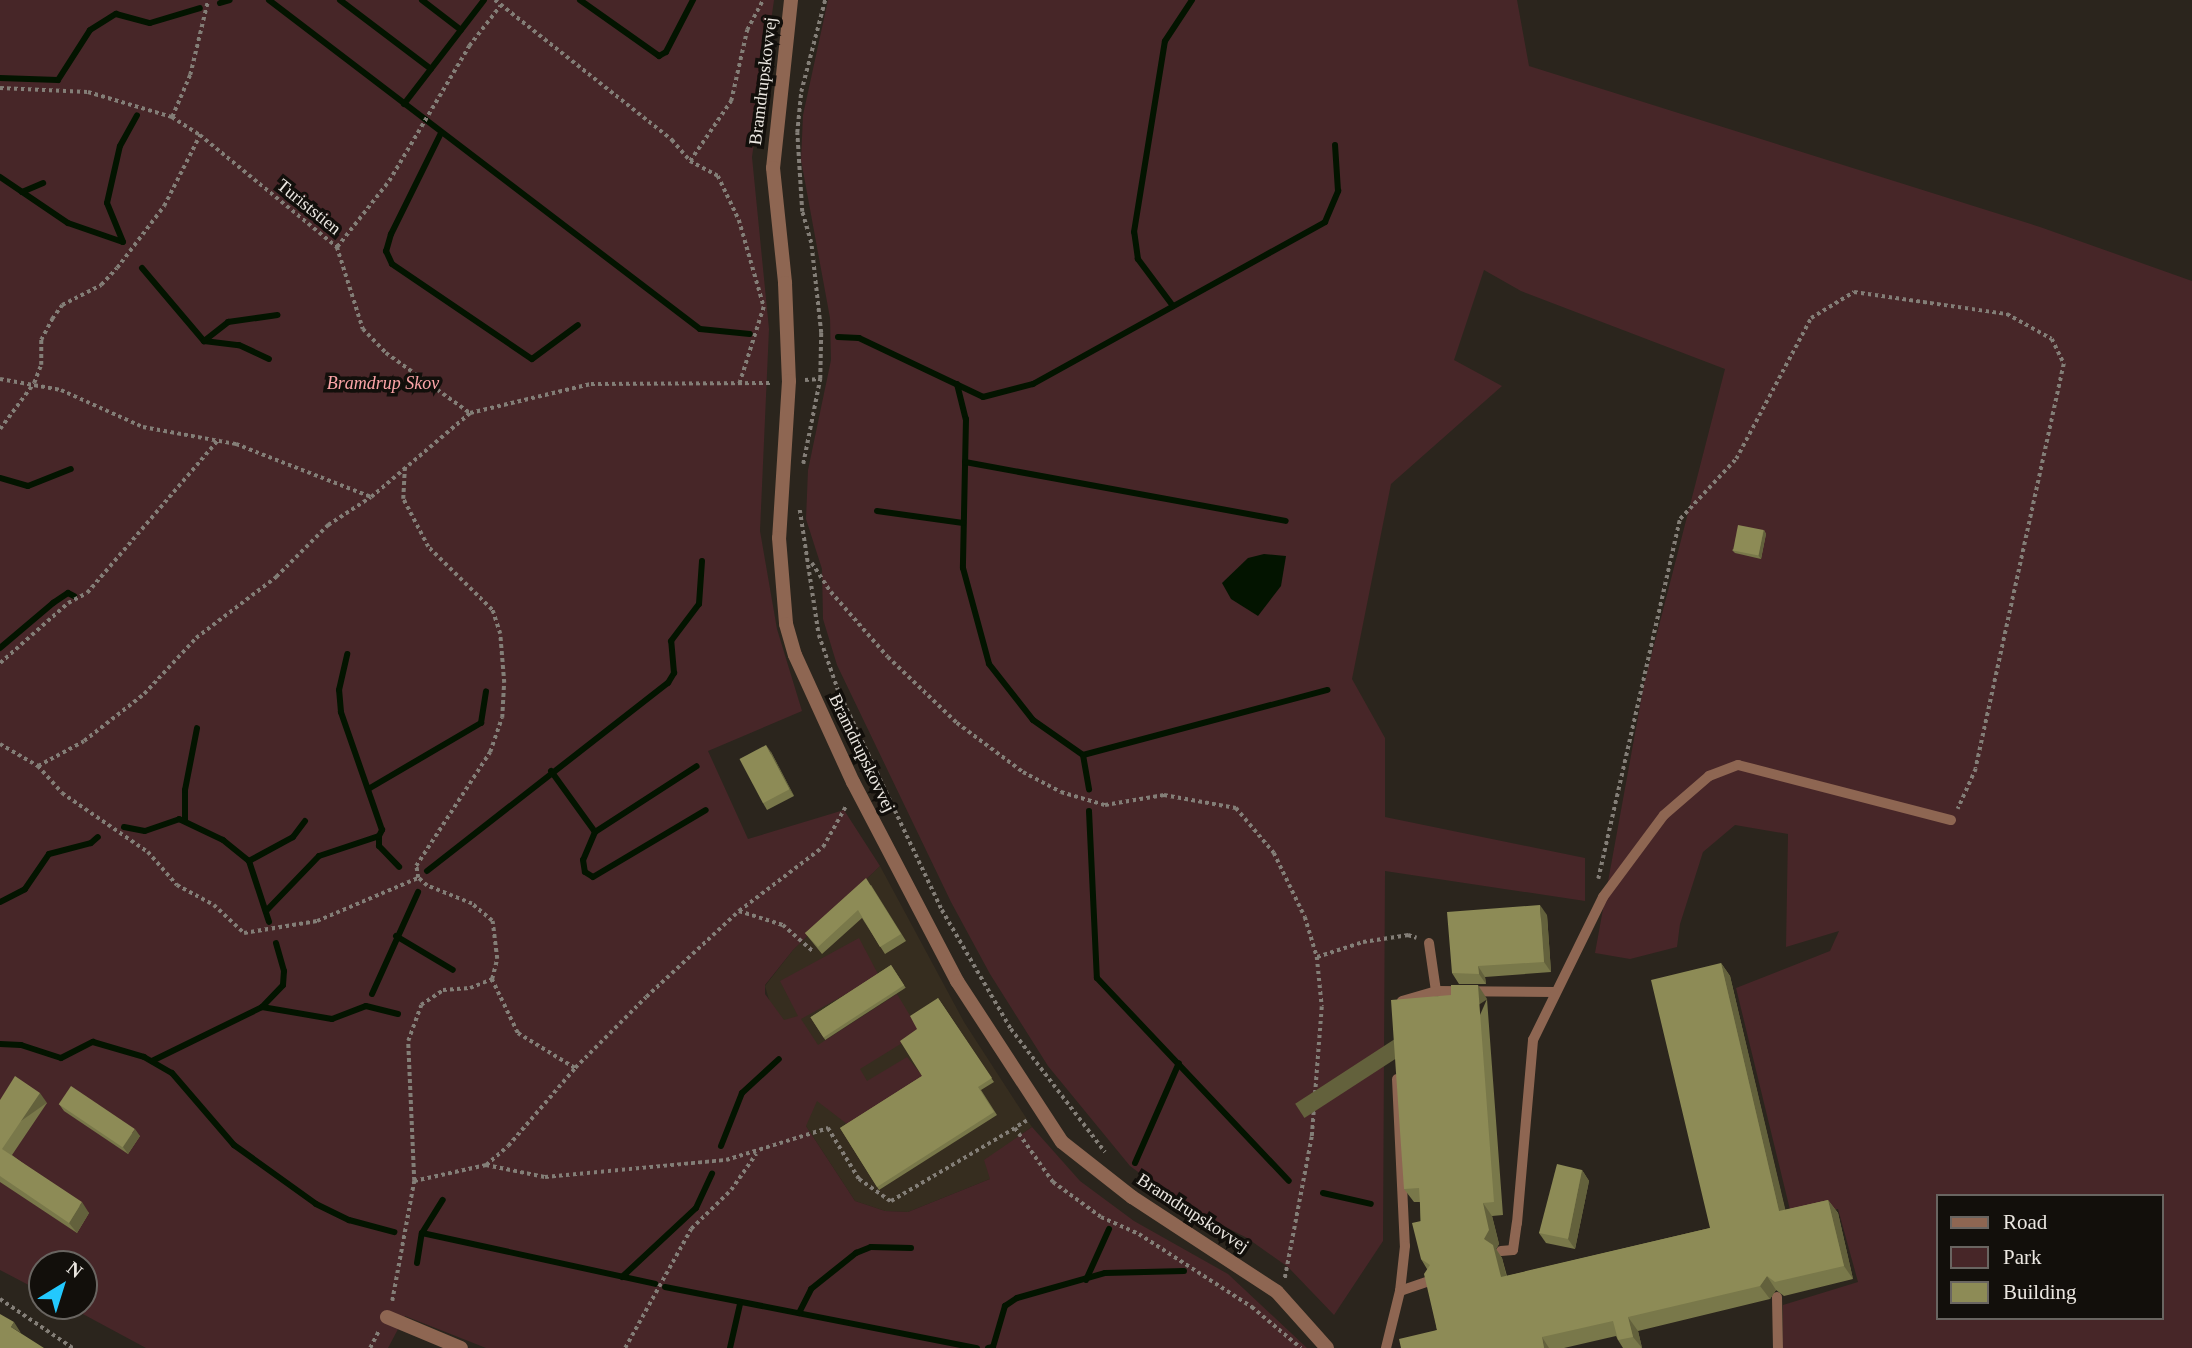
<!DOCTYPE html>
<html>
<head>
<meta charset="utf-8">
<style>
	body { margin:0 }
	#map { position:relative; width:2192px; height:1348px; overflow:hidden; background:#2b251d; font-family:Georgia,serif }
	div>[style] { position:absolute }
	.built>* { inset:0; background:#362d1f }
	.green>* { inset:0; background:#472628 }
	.water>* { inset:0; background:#031400 }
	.stream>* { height:6px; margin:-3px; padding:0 3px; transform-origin:3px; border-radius:3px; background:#031400 }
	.path>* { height:3.5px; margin-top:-1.75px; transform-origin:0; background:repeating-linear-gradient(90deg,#837e77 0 3.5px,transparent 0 7px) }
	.service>* { height:10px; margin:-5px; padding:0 5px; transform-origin:5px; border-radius:5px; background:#8e6652 }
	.minor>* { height:14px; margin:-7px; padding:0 7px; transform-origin:7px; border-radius:7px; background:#8e6652 }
	.tertiary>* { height:14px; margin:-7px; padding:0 7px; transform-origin:7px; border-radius:7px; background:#8e6652 }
	.wall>* { inset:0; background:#79784a; transform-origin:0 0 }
	.shaded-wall>* { inset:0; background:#63613c; transform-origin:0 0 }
	.building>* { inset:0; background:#8d8b56; transform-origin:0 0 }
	span { translate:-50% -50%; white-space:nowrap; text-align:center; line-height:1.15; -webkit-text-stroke:7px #120f0b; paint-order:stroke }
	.street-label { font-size:18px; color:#ebe7e1 }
	.park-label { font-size:18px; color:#fba4a7; font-style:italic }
	.legend { position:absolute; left:1936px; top:1194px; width:228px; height:126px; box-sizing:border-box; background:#120f0b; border:2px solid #696561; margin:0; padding:9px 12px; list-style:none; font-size:21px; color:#ebe7e1 }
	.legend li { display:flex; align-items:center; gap:14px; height:35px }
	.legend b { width:35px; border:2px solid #696561 }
	.north { position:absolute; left:28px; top:1250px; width:70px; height:70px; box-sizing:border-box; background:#120f0b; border:2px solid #696561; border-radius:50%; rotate:38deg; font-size:19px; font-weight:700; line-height:28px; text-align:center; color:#ebe7e1 }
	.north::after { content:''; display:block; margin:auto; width:24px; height:32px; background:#23c9fe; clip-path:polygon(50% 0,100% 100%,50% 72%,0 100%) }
</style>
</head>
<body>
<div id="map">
	<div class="built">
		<div style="clip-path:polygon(880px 866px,964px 1022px,1032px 1127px,1019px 1136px,990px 1179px,908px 1212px,885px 1211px,855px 1201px,806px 1126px,765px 986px,793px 950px)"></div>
	</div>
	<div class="green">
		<div style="clip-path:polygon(0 0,774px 0,752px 157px,769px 329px,760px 531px,777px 629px,802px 711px,708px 751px,748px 839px,844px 810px,880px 866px,793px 950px,765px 985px,765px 994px,784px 1020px,798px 1016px,780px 981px,859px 938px,879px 976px,801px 1019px,818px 1045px,897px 994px,920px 1032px,860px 1069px,867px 1081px,907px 1057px,925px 1079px,847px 1124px,817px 1101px,806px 1126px,855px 1201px,885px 1211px,908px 1212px,990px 1179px,984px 1160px,1032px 1127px,1080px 1181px,1134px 1221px,1228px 1274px,1307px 1348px,486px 1348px,405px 1316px,388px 1348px,146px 1348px,68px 1306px,84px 1306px,84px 1264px,42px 1264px,42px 1292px,0 1270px)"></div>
		<div style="clip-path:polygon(evenodd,828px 0,1517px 0,1529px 66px,2040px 227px,2192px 281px,2192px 1348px,1783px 1348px,1783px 1305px,1858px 1282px,1838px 1209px,1792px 1218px,1736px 988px,1830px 951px,1839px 931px,1786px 947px,1788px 834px,1735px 825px,1703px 852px,1680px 924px,1677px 947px,1630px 959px,1595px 953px,1644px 684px,1725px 369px,1521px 291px,1484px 270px,1454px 360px,1502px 386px,1391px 484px,1352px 679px,1385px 738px,1385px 817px,1585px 858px,1585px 901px,1385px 871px,1383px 1241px,1334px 1315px,1288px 1267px,1247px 1238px,1183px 1205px,1130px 1166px,1048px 1066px,990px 974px,951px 902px,837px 665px,823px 619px,822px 569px,806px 519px,808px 470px,831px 360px,830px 318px,801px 160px,803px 115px,828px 0,1938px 1196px,2162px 1196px,2162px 1318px,1938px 1318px,1938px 1196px)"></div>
	</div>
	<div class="water">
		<div style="clip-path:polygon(1264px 554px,1286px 556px,1281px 586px,1258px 616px,1231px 599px,1222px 583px,1248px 558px)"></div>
	</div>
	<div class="stream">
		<div style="left:269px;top:0;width:542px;rotate:37.36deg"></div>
		<div style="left:700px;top:329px;width:50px;rotate:5.7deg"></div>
		<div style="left:340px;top:0;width:114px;rotate:37.2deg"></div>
		<div style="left:422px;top:0;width:49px;rotate:37.6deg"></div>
		<div style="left:580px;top:0;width:97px;rotate:35.3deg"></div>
		<div style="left:659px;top:56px;width:8px;rotate:-30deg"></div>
		<div style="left:666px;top:52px;width:59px;rotate:-62.6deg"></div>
		<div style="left:220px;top:3px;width:10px;rotate:-17deg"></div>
		<div style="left:0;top:78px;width:58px;rotate:2deg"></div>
		<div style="left:58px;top:80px;width:59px;rotate:-57.4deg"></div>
		<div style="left:90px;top:30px;width:31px;rotate:-32deg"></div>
		<div style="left:116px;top:14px;width:35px;rotate:15deg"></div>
		<div style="left:150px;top:23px;width:52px;rotate:-16.7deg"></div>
		<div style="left:404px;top:104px;width:131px;rotate:-52.4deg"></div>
		<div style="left:441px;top:133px;width:113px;rotate:116.3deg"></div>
		<div style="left:391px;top:234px;width:18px;rotate:106deg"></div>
		<div style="left:386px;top:251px;width:14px;rotate:65deg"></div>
		<div style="left:392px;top:264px;width:169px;rotate:34.2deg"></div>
		<div style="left:532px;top:359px;width:57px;rotate:-36.5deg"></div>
		<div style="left:0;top:177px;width:82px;rotate:34.1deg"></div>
		<div style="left:68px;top:223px;width:58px;rotate:19.1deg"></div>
		<div style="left:22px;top:192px;width:23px;rotate:-23deg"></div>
		<div style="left:123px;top:242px;width:42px;rotate:-112.3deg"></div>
		<div style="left:107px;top:203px;width:58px;rotate:-77.2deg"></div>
		<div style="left:120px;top:146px;width:35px;rotate:-61deg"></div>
		<div style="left:142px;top:268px;width:96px;rotate:49.7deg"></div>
		<div style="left:204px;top:341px;width:35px;rotate:7deg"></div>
		<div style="left:239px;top:345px;width:33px;rotate:25deg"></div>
		<div style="left:1173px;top:306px;width:59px;rotate:-126.7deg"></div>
		<div style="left:1138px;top:259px;width:27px;rotate:-98deg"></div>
		<div style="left:1134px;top:232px;width:193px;rotate:-80.8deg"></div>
		<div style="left:1165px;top:41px;width:49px;rotate:-56.6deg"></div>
		<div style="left:838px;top:337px;width:21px;rotate:3deg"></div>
		<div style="left:859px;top:338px;width:137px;rotate:25.4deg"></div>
		<div style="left:983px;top:397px;width:52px;rotate:-14.6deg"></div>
		<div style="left:1033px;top:384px;width:334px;rotate:-29deg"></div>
		<div style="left:1325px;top:222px;width:34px;rotate:-67deg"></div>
		<div style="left:1338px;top:191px;width:46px;rotate:-93.7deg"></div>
		<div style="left:204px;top:341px;width:31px;rotate:-38deg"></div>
		<div style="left:228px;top:322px;width:50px;rotate:-8deg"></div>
		<div style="left:957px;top:384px;width:36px;rotate:76deg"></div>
		<div style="left:966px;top:419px;width:149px;rotate:91.2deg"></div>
		<div style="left:963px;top:568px;width:99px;rotate:74.8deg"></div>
		<div style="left:989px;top:664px;width:71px;rotate:51.8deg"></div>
		<div style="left:1033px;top:720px;width:61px;rotate:35deg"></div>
		<div style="left:1083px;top:755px;width:253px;rotate:-14.9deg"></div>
		<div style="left:965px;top:462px;width:326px;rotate:10.4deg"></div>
		<div style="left:0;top:478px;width:29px;rotate:16deg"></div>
		<div style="left:28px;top:486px;width:46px;rotate:-21.6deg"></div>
		<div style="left:877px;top:511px;width:87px;rotate:7.9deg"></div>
		<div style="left:0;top:648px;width:70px;rotate:-40.3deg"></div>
		<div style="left:53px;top:603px;width:18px;rotate:-34deg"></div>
		<div style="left:68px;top:593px;width:7px;rotate:27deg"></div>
		<div style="left:1083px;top:755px;width:35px;rotate:80deg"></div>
		<div style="left:551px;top:771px;width:75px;rotate:54.2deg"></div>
		<div style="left:595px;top:832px;width:30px;rotate:113deg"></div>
		<div style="left:583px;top:860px;width:12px;rotate:81deg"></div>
		<div style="left:585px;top:872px;width:9px;rotate:32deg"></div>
		<div style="left:593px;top:877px;width:131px;rotate:-30.7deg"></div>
		<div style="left:370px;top:788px;width:129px;rotate:-30.4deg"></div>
		<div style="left:481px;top:723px;width:32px;rotate:-81deg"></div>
		<div style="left:1089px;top:811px;width:167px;rotate:87.3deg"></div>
		<div style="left:1097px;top:978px;width:279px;rotate:46.6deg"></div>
		<div style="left:185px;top:820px;width:30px;rotate:-90deg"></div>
		<div style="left:185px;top:790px;width:63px;rotate:-79deg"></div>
		<div style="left:124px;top:827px;width:21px;rotate:11deg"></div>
		<div style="left:145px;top:831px;width:36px;rotate:-19deg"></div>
		<div style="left:179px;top:819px;width:49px;rotate:25.5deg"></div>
		<div style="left:223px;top:840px;width:33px;rotate:39deg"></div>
		<div style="left:249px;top:861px;width:64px;rotate:71.8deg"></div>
		<div style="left:595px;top:832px;width:121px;rotate:-32.9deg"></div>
		<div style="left:379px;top:836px;width:10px;rotate:90deg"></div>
		<div style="left:379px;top:846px;width:29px;rotate:46deg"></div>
		<div style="left:249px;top:861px;width:50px;rotate:-28.6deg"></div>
		<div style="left:293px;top:837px;width:20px;rotate:-53deg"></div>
		<div style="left:427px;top:871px;width:306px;rotate:-38deg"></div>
		<div style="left:668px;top:683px;width:12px;rotate:-59deg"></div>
		<div style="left:674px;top:673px;width:32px;rotate:-95deg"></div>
		<div style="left:671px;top:641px;width:46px;rotate:-52.9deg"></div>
		<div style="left:699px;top:604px;width:43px;rotate:-86deg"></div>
		<div style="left:0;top:902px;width:28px;rotate:-27deg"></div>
		<div style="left:25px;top:889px;width:42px;rotate:-55.6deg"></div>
		<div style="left:49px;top:854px;width:43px;rotate:-14.7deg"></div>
		<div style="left:91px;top:843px;width:9px;rotate:-41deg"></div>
		<div style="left:266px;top:911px;width:76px;rotate:-46.1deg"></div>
		<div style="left:319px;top:856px;width:63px;rotate:-18.4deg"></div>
		<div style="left:379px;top:836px;width:7px;rotate:-63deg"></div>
		<div style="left:382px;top:830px;width:125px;rotate:-109.2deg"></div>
		<div style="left:341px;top:712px;width:22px;rotate:-95deg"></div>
		<div style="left:339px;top:690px;width:37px;rotate:-77deg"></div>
		<div style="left:396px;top:936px;width:66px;rotate:30.8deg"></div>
		<div style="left:372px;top:994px;width:112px;rotate:-65.7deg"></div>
		<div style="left:262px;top:1007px;width:30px;rotate:-46deg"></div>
		<div style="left:283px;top:985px;width:14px;rotate:-86deg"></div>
		<div style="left:284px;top:971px;width:29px;rotate:-106deg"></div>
		<div style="left:0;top:1044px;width:21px;rotate:3deg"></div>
		<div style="left:21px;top:1045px;width:42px;rotate:18deg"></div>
		<div style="left:61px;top:1058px;width:36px;rotate:-27deg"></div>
		<div style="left:93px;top:1042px;width:53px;rotate:16.4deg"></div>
		<div style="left:144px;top:1057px;width:32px;rotate:30deg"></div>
		<div style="left:172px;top:1073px;width:95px;rotate:49.3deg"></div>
		<div style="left:234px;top:1145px;width:101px;rotate:35.7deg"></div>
		<div style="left:316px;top:1204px;width:37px;rotate:26deg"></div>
		<div style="left:349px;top:1220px;width:47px;rotate:14.9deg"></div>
		<div style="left:152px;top:1061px;width:123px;rotate:-26.1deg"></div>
		<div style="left:262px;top:1007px;width:71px;rotate:9.7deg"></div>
		<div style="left:332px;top:1019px;width:36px;rotate:-21deg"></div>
		<div style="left:366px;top:1006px;width:33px;rotate:14deg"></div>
		<div style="left:721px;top:1146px;width:57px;rotate:-68.4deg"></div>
		<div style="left:742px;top:1093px;width:50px;rotate:-42.6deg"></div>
		<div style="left:1135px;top:1163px;width:109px;rotate:-66.3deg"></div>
		<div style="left:1323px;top:1193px;width:49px;rotate:12.9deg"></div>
		<div style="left:422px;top:1233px;width:239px;rotate:12.3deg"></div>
		<div style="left:417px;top:1263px;width:30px;rotate:-81deg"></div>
		<div style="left:422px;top:1233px;width:39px;rotate:-58deg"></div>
		<div style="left:622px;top:1277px;width:101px;rotate:-43deg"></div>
		<div style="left:696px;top:1208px;width:38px;rotate:-65deg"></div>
		<div style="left:1086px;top:1280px;width:56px;rotate:-65.7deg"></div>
		<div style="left:665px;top:1287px;width:318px;rotate:11.1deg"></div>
		<div style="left:799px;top:1313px;width:27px;rotate:-63deg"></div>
		<div style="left:811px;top:1289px;width:58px;rotate:-38.7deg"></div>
		<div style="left:856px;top:1253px;width:16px;rotate:-22deg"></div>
		<div style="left:871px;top:1247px;width:40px;rotate:1.4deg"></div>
		<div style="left:730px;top:1348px;width:45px;rotate:-77.2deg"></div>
		<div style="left:988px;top:1348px;width:5px;rotate:-11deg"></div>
		<div style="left:993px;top:1347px;width:43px;rotate:-73.7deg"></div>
		<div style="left:1005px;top:1306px;width:14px;rotate:-34deg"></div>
		<div style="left:1017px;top:1298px;width:91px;rotate:-15.9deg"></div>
		<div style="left:1105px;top:1273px;width:79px;rotate:-1.5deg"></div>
	</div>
	<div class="path">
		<div style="left:495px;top:0;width:226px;rotate:38.3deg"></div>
		<div style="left:672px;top:140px;width:28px;rotate:49deg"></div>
		<div style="left:690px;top:161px;width:32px;rotate:28deg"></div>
		<div style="left:718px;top:176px;width:49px;rotate:64.5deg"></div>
		<div style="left:739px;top:220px;width:91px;rotate:74deg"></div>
		<div style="left:764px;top:307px;width:83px;rotate:107.6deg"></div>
		<div style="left:0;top:88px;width:88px;rotate:2.6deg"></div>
		<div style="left:88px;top:92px;width:88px;rotate:16.6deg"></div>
		<div style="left:172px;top:117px;width:33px;rotate:33deg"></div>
		<div style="left:200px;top:135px;width:177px;rotate:39.3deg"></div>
		<div style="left:337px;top:247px;width:86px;rotate:72.4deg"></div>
		<div style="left:363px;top:329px;width:33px;rotate:46deg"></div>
		<div style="left:386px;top:353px;width:103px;rotate:35.5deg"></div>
		<div style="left:470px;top:413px;width:124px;rotate:-13.5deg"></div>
		<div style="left:591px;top:384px;width:182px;rotate:-0.3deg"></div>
		<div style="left:172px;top:117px;width:46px;rotate:-66.8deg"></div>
		<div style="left:190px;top:75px;width:77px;rotate:-76.5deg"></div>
		<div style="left:690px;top:161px;width:73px;rotate:-55.7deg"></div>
		<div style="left:731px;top:101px;width:73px;rotate:-77.3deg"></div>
		<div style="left:747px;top:30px;width:34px;rotate:-62deg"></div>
		<div style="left:337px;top:247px;width:84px;rotate:-51.8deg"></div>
		<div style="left:389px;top:181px;width:157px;rotate:-59.3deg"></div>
		<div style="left:469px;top:46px;width:51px;rotate:-52.2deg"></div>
		<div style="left:0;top:379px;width:62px;rotate:10.2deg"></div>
		<div style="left:61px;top:390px;width:90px;rotate:24.3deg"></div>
		<div style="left:143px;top:427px;width:95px;rotate:10.4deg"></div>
		<div style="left:236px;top:444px;width:145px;rotate:21.4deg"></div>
		<div style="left:805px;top:380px;width:15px;rotate:-4deg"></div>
		<div style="left:0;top:429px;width:57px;rotate:-53.5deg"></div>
		<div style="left:34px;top:383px;width:19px;rotate:-69deg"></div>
		<div style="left:41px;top:365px;width:25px;rotate:-90deg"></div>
		<div style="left:41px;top:340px;width:24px;rotate:-62deg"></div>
		<div style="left:52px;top:319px;width:17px;rotate:-54deg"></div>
		<div style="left:62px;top:305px;width:44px;rotate:-27.1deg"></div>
		<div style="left:101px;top:285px;width:23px;rotate:-47deg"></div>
		<div style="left:117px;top:268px;width:78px;rotate:-52.8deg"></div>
		<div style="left:164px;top:206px;width:80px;rotate:-63.1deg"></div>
		<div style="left:803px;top:464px;width:87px;rotate:-78.7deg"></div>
		<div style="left:820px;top:379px;width:46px;rotate:-88.8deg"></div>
		<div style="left:821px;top:333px;width:91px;rotate:-96.3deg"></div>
		<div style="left:811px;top:243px;width:32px;rotate:-106deg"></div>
		<div style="left:802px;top:212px;width:79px;rotate:-93.6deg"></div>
		<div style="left:797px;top:133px;width:41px;rotate:-84.4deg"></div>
		<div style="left:801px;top:92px;width:95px;rotate:-75.4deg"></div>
		<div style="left:800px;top:510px;width:126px;rotate:81.4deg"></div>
		<div style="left:819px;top:635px;width:58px;rotate:70.9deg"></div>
		<div style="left:838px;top:690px;width:243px;rotate:64.7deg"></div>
		<div style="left:942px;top:910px;width:138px;rotate:59.9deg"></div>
		<div style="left:1011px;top:1029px;width:155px;rotate:52.6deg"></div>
		<div style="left:812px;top:563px;width:35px;rotate:57deg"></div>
		<div style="left:831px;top:592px;width:86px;rotate:48.8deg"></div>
		<div style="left:888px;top:657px;width:95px;rotate:43.7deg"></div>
		<div style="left:957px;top:723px;width:82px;rotate:36.6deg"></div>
		<div style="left:1023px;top:772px;width:43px;rotate:27.8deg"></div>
		<div style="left:1061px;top:792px;width:46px;rotate:16.5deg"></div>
		<div style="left:1105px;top:805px;width:60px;rotate:-9.6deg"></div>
		<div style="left:1164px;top:795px;width:73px;rotate:10.2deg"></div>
		<div style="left:1236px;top:808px;width:59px;rotate:49.8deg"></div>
		<div style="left:1274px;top:853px;width:71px;rotate:64.2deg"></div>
		<div style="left:1305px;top:917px;width:42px;rotate:73.3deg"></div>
		<div style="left:1317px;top:957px;width:50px;rotate:84.3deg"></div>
		<div style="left:1322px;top:1007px;width:130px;rotate:94.4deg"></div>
		<div style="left:1312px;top:1137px;width:145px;rotate:100.8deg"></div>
		<div style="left:0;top:663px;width:91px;rotate:-41.4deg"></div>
		<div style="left:68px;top:603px;width:21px;rotate:-28deg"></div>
		<div style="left:87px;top:593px;width:203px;rotate:-49.4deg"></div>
		<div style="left:0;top:744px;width:44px;rotate:30.1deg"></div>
		<div style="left:38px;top:766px;width:52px;rotate:-28.5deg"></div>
		<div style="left:84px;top:741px;width:76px;rotate:-38.1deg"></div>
		<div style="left:144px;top:694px;width:76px;rotate:-47.1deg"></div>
		<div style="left:196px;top:638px;width:101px;rotate:-37.3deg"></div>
		<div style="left:276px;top:577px;width:74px;rotate:-45deg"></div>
		<div style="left:328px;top:525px;width:51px;rotate:-33.1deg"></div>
		<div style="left:371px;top:497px;width:130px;rotate:-40.3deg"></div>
		<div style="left:38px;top:766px;width:36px;rotate:48deg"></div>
		<div style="left:62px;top:793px;width:104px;rotate:34.5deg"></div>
		<div style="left:148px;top:852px;width:44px;rotate:48.7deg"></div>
		<div style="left:177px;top:885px;width:42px;rotate:28.4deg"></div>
		<div style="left:214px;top:905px;width:41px;rotate:43deg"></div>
		<div style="left:244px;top:933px;width:74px;rotate:-9.3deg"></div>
		<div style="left:317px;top:921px;width:110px;rotate:-23.1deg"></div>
		<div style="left:1598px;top:879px;width:369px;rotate:-77.2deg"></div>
		<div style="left:1680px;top:519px;width:82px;rotate:-47deg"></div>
		<div style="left:1736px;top:459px;width:160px;rotate:-62deg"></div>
		<div style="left:1811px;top:318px;width:50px;rotate:-31.2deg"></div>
		<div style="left:1854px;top:292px;width:155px;rotate:8.2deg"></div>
		<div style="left:2007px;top:314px;width:51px;rotate:29.1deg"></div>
		<div style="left:2052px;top:339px;width:28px;rotate:64deg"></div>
		<div style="left:2064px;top:364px;width:414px;rotate:102.3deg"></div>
		<div style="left:1976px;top:769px;width:44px;rotate:114.2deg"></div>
		<div style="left:739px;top:911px;width:46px;rotate:17.7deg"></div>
		<div style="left:783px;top:925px;width:41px;rotate:41.1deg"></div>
		<div style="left:1317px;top:957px;width:48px;rotate:-18.1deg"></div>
		<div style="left:1363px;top:942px;width:46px;rotate:-8.8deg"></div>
		<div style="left:1408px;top:935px;width:9px;rotate:18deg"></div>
		<div style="left:492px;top:979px;width:60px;rotate:64.3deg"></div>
		<div style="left:518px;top:1033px;width:67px;rotate:31.6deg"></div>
		<div style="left:1027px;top:1121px;width:14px;rotate:150deg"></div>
		<div style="left:1015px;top:1128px;width:66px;rotate:54.9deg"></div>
		<div style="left:1053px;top:1182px;width:59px;rotate:36.1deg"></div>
		<div style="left:1101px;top:1217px;width:42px;rotate:24.1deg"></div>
		<div style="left:1139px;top:1234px;width:135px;rotate:32.9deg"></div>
		<div style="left:1252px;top:1307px;width:64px;rotate:39.9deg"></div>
		<div style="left:486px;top:1165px;width:60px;rotate:11.5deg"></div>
		<div style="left:545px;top:1177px;width:182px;rotate:-5.4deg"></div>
		<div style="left:726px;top:1160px;width:107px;rotate:-17.4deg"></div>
		<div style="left:828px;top:1128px;width:60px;rotate:58.7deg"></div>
		<div style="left:859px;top:1179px;width:39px;rotate:35deg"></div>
		<div style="left:891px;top:1201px;width:144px;rotate:-30.5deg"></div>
		<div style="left:414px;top:1181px;width:74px;rotate:-12.5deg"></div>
		<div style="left:486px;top:1165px;width:29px;rotate:-41deg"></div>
		<div style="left:508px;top:1146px;width:103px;rotate:-49.3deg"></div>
		<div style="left:575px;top:1068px;width:100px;rotate:-45deg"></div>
		<div style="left:646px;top:997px;width:127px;rotate:-42.8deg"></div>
		<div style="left:739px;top:911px;width:106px;rotate:-37.3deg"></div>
		<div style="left:823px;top:847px;width:47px;rotate:-60.7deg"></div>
		<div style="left:0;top:1299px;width:88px;rotate:33.9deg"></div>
		<div style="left:392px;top:1301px;width:122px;rotate:-79.6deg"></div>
		<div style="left:414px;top:1181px;width:140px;rotate:-92.5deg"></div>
		<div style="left:408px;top:1041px;width:38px;rotate:-70deg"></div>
		<div style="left:421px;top:1005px;width:27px;rotate:-34deg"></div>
		<div style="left:443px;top:990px;width:27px;rotate:-4deg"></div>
		<div style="left:470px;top:988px;width:24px;rotate:-22deg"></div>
		<div style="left:492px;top:979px;width:21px;rotate:-76deg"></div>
		<div style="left:497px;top:959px;width:38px;rotate:-97deg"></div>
		<div style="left:492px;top:921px;width:26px;rotate:-140deg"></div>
		<div style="left:472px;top:904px;width:48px;rotate:-158.2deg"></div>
		<div style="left:427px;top:886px;width:12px;rotate:-138deg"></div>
		<div style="left:418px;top:878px;width:12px;rotate:-99deg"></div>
		<div style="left:416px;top:866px;width:136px;rotate:-57deg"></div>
		<div style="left:490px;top:752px;width:36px;rotate:-71deg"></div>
		<div style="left:502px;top:718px;width:35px;rotate:-87deg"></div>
		<div style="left:504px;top:683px;width:49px;rotate:-94.7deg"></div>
		<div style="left:500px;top:634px;width:25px;rotate:-108deg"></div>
		<div style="left:492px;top:610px;width:90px;rotate:-135.5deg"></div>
		<div style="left:428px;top:547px;width:54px;rotate:-117.5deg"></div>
		<div style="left:403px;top:499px;width:33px;rotate:-87deg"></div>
		<div style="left:370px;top:1348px;width:20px;rotate:-63deg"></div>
		<div style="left:625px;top:1348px;width:136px;rotate:-61deg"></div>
		<div style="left:691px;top:1229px;width:56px;rotate:-44.3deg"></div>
		<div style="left:731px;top:1190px;width:44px;rotate:-55.2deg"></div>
	</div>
	<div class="service">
		<div style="left:1429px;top:943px;width:49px;rotate:81.7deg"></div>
		<div style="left:1436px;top:991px;width:119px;rotate:0.5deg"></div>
		<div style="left:1402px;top:1001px;width:35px;rotate:-16deg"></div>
		<div style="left:1397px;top:1079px;width:167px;rotate:87.3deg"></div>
		<div style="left:1405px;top:1246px;width:45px;rotate:96.3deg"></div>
		<div style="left:1501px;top:1251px;width:12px;rotate:-5deg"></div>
		<div style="left:1513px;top:1250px;width:27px;rotate:-82deg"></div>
		<div style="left:1517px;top:1223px;width:184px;rotate:-85deg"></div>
		<div style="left:1533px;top:1040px;width:159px;rotate:-63.9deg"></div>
		<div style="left:1603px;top:897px;width:102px;rotate:-53.4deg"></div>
		<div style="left:1664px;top:815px;width:60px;rotate:-40.9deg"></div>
		<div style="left:1709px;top:776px;width:31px;rotate:-21deg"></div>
		<div style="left:1738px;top:765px;width:220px;rotate:14.5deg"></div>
		<div style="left:1777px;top:1297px;width:51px;rotate:88.9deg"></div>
		<div style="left:1386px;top:1348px;width:59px;rotate:-76.2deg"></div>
		<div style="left:1400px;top:1291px;width:34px;rotate:-19deg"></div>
	</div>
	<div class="minor">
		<div style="left:387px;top:1317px;width:80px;rotate:22.7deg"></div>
	</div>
	<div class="tertiary">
		<div style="left:791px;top:0;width:169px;rotate:96.1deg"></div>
		<div style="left:773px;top:168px;width:116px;rotate:84deg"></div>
		<div style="left:785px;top:283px;width:98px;rotate:87.7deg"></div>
		<div style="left:789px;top:381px;width:157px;rotate:93.6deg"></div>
		<div style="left:779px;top:538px;width:86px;rotate:85.3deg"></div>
		<div style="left:786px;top:624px;width:32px;rotate:74deg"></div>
		<div style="left:795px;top:655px;width:140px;rotate:65.5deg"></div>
		<div style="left:853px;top:782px;width:225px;rotate:62.4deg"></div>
		<div style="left:957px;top:981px;width:192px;rotate:56.9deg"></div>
		<div style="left:1062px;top:1142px;width:89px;rotate:38.2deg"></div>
		<div style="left:1132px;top:1197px;width:173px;rotate:33.2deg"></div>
		<div style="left:1277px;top:1292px;width:75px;rotate:48.2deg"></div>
	</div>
	<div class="wall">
		<div style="clip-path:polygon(1764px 530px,1766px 534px,1761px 559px,1735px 553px,1732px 550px)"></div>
		<div style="clip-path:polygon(771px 752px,794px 796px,767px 810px,763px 803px)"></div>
		<div style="clip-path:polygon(871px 885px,906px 941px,885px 954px,862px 918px,822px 954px,805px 933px)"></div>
		<div style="clip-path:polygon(1547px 915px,1551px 972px,1485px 977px,1486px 984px,1459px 984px,1452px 973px)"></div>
		<div style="clip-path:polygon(1721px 963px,1730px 976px,1785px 1210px,1828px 1200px,1838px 1213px,1853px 1279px,1784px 1296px,1776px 1290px,1770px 1299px,1638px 1331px,1642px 1348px,1623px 1348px,1618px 1340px,1616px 1336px,1564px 1348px,1401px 1348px,1437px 1330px,1427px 1269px,1421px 1259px,1420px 1202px,1414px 1202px,1404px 1189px,1487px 999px,1503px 1215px,1492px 1216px,1499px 1244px,1496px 1249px,1502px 1258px,1507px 1276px,1710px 1228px)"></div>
		<div style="left:891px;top:965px;width:27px;height:96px;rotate:57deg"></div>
		<div style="clip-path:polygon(938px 998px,994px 1082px,981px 1090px,997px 1115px,879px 1190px,840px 1128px,922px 1076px,917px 1029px)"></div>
		<div style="clip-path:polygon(0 1100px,47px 1103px,12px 1155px,89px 1213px,77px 1233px,0 1182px)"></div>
		<div style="clip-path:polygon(59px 1104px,140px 1136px,128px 1154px,64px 1111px)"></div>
		<div style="clip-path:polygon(1582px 1170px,1589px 1181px,1575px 1249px,1546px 1243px,1539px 1233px)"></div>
	</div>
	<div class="shaded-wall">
		<div style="clip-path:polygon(1764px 530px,1766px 534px,1761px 559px,1758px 555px)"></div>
		<div style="clip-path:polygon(766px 745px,771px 752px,794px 796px,789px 789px)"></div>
		<div style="clip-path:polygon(1540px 905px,1547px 915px,1551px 972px,1544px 962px)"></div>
		<div style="clip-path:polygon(1721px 963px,1730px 976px,1789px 1225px,1779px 1211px)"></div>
		<div style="clip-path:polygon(1478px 966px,1485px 977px,1486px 984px,1479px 974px)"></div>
		<div style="left:1478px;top:985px;width:17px;height:218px;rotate:57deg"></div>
		<div style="left:40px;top:1093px;width:12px;height:68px;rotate:55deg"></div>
		<div style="clip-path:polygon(135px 1129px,140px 1136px,128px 1154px,123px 1147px)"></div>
		<div style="clip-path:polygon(1582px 1170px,1589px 1181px,1575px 1249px,1568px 1239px)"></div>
		<div style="clip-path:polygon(1828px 1200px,1838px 1213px,1853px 1279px,1844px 1266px)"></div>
		<div style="clip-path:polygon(82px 1202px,89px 1213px,77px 1233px,69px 1223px)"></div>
		<div style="clip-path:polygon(1483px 1203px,1492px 1216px,1499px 1244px,1496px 1249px,1502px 1258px,1510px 1291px,1501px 1277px,1484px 1239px)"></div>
		<div style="clip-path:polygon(1767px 1276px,1776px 1290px,1770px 1299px,1760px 1286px)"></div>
		<div style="clip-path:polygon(1628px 1317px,1638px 1331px,1642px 1348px,1633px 1337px)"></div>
		<div style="clip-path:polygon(14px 1322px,21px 1333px,11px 1327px)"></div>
		<div style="clip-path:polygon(1542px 1337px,1549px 1348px,1544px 1348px)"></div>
	</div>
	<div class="building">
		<div style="left:1738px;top:525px;width:26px;height:26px;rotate:11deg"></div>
		<div style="left:766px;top:745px;width:50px;height:30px;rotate:62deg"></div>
		<div style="clip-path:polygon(866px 878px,901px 934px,880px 947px,858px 910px,818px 947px,805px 933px)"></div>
		<div style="clip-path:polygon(1540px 905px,1544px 962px,1478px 966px,1479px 974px,1452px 973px,1447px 912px)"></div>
		<div style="clip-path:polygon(1721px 963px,1779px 1211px,1828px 1200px,1844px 1266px,1775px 1282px,1767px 1276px,1760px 1286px,1628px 1317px,1633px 1337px,1618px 1340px,1613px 1321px,1542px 1337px,1544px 1348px,1401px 1348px,1399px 1339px,1437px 1330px,1424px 1274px,1430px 1265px,1421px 1259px,1412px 1223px,1421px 1221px,1419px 1188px,1404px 1189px,1391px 1000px,1451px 995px,1451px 985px,1478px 985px,1494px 1202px,1483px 1203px,1489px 1230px,1484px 1239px,1493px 1245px,1501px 1277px,1710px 1228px,1651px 980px)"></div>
		<div style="left:891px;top:965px;width:24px;height:96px;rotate:57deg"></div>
		<div style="clip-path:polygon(938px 998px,992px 1078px,978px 1087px,994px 1112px,877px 1187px,840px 1128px,922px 1076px,900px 1041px,917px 1029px,910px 1016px)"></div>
		<div style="clip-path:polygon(15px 1076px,40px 1093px,2px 1149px,82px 1202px,69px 1223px,0 1176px,0 1100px)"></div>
		<div style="left:71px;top:1086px;width:77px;height:22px;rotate:34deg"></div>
		<div style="clip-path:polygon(1557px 1164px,1582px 1170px,1568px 1239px,1539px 1233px)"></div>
		<div style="clip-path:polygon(0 1314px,14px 1322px,11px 1327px,44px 1348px,0 1348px)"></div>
	</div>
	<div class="street-label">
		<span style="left:763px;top:81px;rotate:-83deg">Bramdrupskovvej</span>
		<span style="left:309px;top:207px;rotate:39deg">Turiststien</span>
		<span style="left:862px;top:753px;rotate:64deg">Bramdrupskovvej</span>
		<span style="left:1193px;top:1213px;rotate:33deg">Bramdrupskovvej</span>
	</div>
	<div class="park-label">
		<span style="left:383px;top:383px">Bramdrup Skov</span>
	</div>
	<ul class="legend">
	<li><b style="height:9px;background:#8e6652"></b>Road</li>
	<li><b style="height:19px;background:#472628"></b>Park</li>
	<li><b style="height:19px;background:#8d8b56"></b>Building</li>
	</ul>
	<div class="north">N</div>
</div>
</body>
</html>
